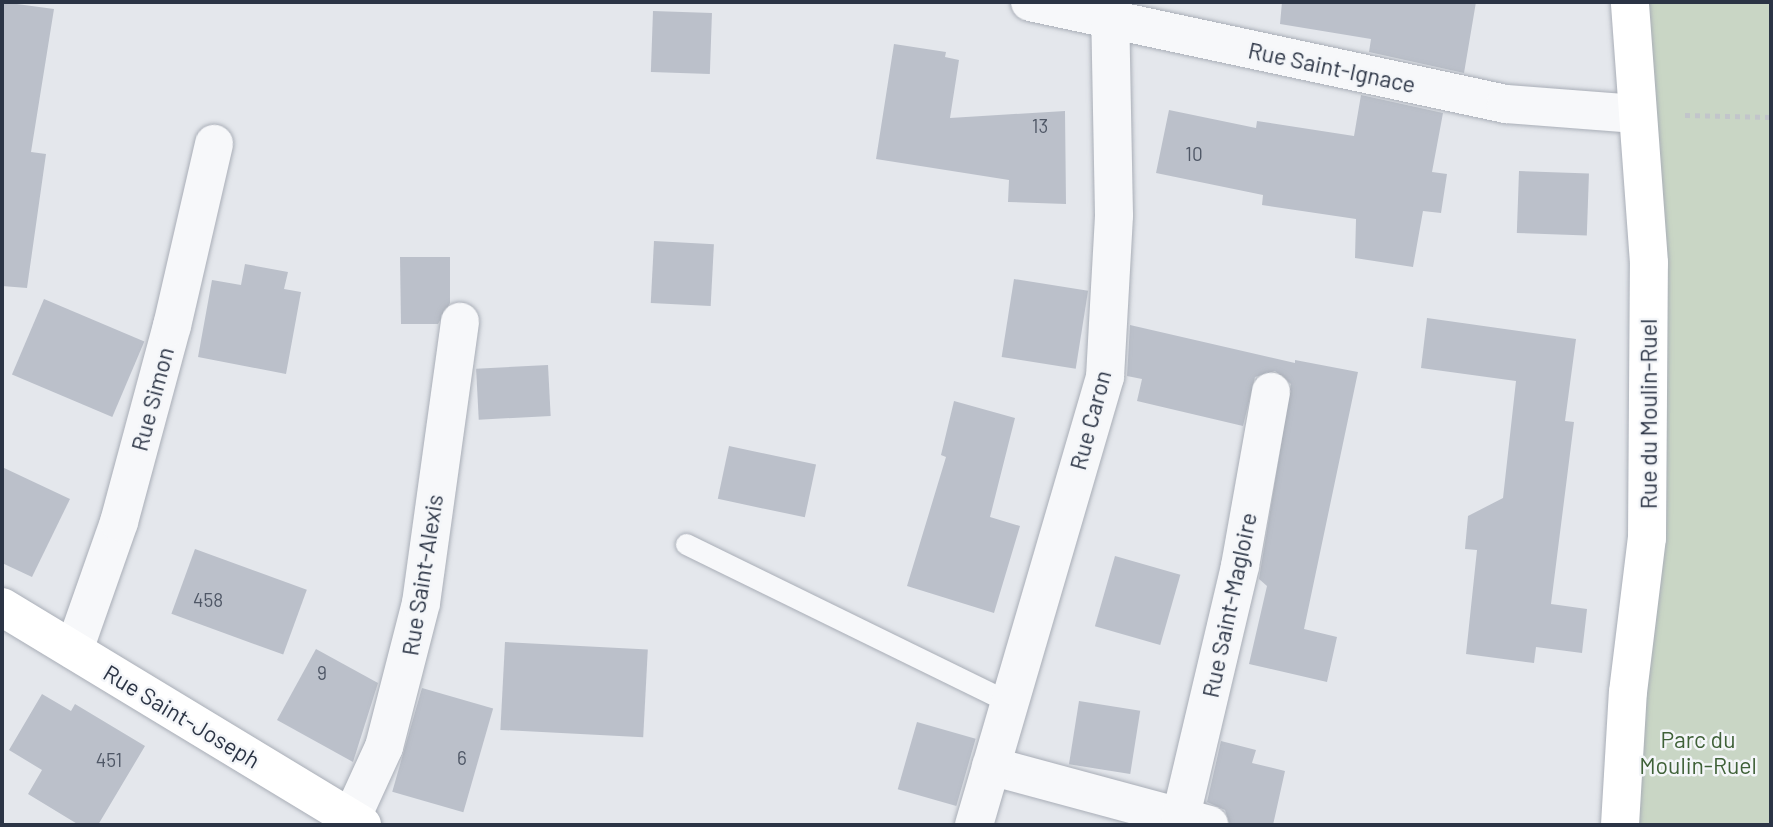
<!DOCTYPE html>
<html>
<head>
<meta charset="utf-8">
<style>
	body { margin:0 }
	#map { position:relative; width:1773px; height:827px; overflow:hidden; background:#e4e7ec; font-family:Barlow,sans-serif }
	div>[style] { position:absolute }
	.green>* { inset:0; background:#c9d6c5 }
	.building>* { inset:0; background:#bbc0ca; transform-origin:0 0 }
	.path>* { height:4.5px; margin-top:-2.25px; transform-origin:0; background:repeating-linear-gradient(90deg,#c2c5cb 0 5px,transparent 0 10px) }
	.roads { filter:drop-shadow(0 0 2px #a9aeb7) drop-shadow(0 0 2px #a9aeb7) }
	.lane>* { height:21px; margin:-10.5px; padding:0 10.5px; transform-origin:10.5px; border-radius:10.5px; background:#f7f8fa }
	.street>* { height:38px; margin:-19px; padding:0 19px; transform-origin:19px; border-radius:19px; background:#f7f8fa }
	.secondary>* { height:38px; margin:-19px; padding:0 19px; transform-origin:19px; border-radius:19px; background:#fff }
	span { translate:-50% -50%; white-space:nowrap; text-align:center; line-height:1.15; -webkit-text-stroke:5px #f4f6f9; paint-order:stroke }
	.number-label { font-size:19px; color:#4f5766 }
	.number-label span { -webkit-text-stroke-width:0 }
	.street-label { font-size:23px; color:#2b3445 }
	.park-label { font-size:23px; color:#3f6138 }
	.frame { position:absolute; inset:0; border:4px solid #2b3445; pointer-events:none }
</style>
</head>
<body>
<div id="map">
	<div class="green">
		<div style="clip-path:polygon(1630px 2px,1771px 2px,1771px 825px,1620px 825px,1647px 538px)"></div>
	</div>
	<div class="building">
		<div style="clip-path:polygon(2px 2px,54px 9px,31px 152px,46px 154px,27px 288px,2px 286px)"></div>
		<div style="clip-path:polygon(1282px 2px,1476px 2px,1464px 73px,1369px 52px,1371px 39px,1280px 24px)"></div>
		<div style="left:653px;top:11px;width:59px;height:61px;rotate:2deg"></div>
		<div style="clip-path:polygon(894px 44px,946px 52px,945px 57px,959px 60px,950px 118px,1065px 111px,1066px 204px,1008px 202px,1009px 180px,876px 159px)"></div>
		<div style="clip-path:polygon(1361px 95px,1443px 113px,1432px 172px,1447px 174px,1441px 213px,1423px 211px,1413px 267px,1355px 258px,1356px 219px,1262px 205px,1263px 195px,1156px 173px,1169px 110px,1256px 128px,1257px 121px,1354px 136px)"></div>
		<div style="left:1519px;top:171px;width:70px;height:62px;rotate:2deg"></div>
		<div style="left:654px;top:241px;width:60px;height:62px;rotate:3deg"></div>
		<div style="clip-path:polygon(400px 257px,450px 257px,450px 303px,438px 324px,401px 324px)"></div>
		<div style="clip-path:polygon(245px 264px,288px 272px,284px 289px,301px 292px,286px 374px,198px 357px,212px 280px,241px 285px)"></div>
		<div style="left:1014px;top:279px;width:75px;height:79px;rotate:9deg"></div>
		<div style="left:44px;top:299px;width:109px;height:82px;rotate:23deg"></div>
		<div style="clip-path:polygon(1427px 318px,1576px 339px,1565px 421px,1574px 422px,1551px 604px,1587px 609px,1582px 653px,1536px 647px,1534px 663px,1466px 654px,1477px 550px,1465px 549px,1468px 516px,1503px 498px,1516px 381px,1421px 368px)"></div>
		<div style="clip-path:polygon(1130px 325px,1295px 363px,1295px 360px,1358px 372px,1304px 629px,1337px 637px,1327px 682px,1249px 664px,1267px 586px,1259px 579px,1291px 384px,1275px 371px,1255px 377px,1243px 426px,1137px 401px,1142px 379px,1127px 376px)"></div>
		<div style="left:548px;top:365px;width:51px;height:72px;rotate:87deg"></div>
		<div style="clip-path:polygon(954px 401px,1015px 418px,990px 517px,1020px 526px,994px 613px,907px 586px,946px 457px,941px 455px)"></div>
		<div style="left:729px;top:446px;width:89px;height:54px;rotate:12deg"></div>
		<div style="clip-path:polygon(2px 467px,70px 499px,32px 577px,2px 563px)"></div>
		<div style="left:195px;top:549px;width:119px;height:69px;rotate:20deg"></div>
		<div style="left:1115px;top:556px;width:68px;height:73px;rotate:16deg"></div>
		<div style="left:505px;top:642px;width:143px;height:88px;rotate:3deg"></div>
		<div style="clip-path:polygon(316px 649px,378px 683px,353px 762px,277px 720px)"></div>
		<div style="left:422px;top:688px;width:74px;height:108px;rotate:16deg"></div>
		<div style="clip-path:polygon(42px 694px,71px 711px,75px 704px,145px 746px,98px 825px,79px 825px,28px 794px,42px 770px,9px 750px)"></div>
		<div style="left:1079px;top:701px;width:62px;height:64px;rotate:9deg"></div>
		<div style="left:917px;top:722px;width:61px;height:70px;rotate:16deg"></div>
		<div style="clip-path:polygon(1221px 741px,1256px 750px,1252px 763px,1285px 771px,1273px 825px,1230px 825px,1225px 810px,1207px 802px)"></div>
	</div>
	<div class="path">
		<div style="left:1685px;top:115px;width:86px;rotate:1.3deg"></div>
	</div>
	<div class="roads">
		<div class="lane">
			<div style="left:686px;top:544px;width:361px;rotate:26.1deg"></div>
		</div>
		<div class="street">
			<div style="left:1030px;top:2px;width:487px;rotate:12.1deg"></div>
			<div style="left:1506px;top:104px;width:131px;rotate:4.4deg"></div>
			<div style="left:74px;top:650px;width:136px;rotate:-70.6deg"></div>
			<div style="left:119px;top:522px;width:203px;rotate:-74.9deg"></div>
			<div style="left:172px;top:326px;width:187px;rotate:-77deg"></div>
			<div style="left:991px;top:766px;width:226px;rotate:15.1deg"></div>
			<div style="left:1181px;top:816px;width:257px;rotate:-76.7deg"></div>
			<div style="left:1240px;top:566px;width:177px;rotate:-79.9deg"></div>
			<div style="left:351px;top:819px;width:79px;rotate:-65.4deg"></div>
			<div style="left:384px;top:747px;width:149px;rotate:-75.6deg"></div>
			<div style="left:421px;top:603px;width:284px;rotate:-82.1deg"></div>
			<div style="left:974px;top:825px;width:467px;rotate:-73.7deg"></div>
			<div style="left:1105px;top:377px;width:162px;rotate:-86.8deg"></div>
			<div style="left:1114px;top:215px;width:213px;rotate:-91.1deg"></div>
		</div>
		<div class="secondary">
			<div style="left:2px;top:607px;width:421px;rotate:31.2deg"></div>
			<div style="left:1620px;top:825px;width:133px;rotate:-86.6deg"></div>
			<div style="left:1628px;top:692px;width:155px;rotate:-83deg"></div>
			<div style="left:1647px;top:538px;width:275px;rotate:-89.6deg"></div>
			<div style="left:1649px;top:263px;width:262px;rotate:-94.2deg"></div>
		</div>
	</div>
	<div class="number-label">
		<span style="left:1040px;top:126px">13</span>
		<span style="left:1194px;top:154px">10</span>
		<span style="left:208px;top:600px">458</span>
		<span style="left:322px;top:673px">9</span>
		<span style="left:462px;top:758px">6</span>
		<span style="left:109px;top:760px">451</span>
	</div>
	<div class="street-label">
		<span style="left:1332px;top:67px;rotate:12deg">Rue Saint-Ignace</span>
		<span style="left:152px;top:399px;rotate:-75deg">Rue Simon</span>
		<span style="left:1648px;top:414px;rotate:-90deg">Rue du Moulin-Ruel</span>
		<span style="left:1090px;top:420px;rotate:-75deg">Rue Caron</span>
		<span style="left:422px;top:575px;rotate:-81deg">Rue Saint-Alexis</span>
		<span style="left:1229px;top:605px;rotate:-78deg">Rue Saint-Magloire</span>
		<span style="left:182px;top:716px;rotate:31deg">Rue Saint-Joseph</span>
	</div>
	<div class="park-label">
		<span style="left:1698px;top:752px">Parc du<br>Moulin-Ruel</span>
	</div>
	<div class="frame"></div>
</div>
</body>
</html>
